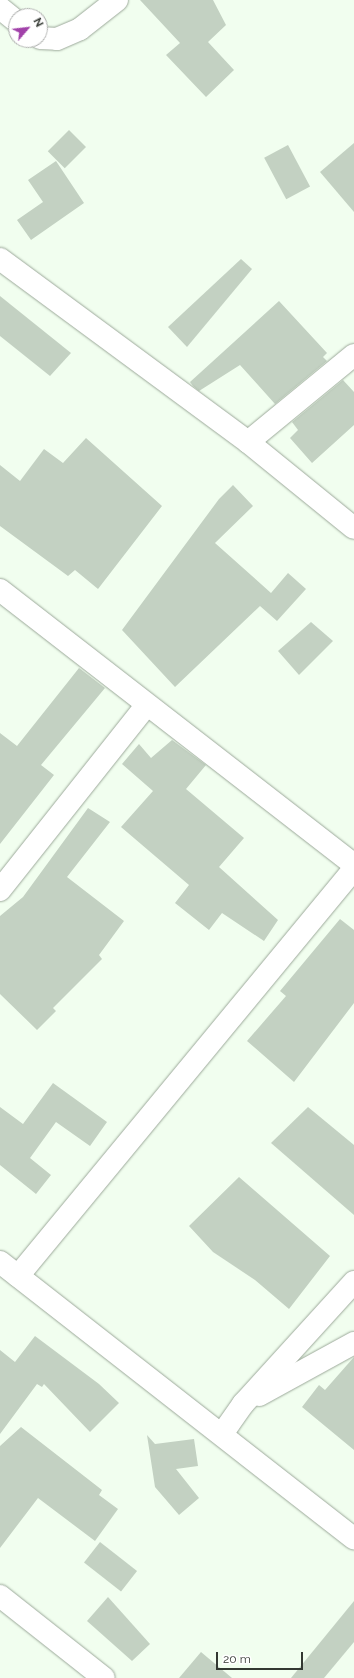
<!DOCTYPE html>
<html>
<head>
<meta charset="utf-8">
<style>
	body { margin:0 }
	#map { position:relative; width:354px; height:1678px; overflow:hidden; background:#f1feef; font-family:Raleway,sans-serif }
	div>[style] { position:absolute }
	.building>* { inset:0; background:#c3d1c2; transform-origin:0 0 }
	.roads { filter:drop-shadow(0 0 1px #9ca99a) drop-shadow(0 0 1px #9ca99a) }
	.street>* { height:22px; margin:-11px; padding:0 11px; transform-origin:11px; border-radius:11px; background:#fff }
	span { translate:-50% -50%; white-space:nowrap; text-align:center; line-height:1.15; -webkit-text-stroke:4px #fff; paint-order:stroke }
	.north { position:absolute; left:8px; top:8px; width:40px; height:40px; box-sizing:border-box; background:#fff; border:1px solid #adafad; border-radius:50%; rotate:62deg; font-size:11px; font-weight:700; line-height:16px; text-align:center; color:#333832 }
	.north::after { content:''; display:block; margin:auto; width:14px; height:18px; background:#a141a9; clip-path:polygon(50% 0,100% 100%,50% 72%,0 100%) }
	.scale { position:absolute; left:216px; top:1652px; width:87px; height:18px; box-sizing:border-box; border:2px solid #333832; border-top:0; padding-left:5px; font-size:12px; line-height:14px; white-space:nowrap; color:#333832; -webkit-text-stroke:3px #fff; paint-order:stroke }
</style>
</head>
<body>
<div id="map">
	<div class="building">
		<div style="clip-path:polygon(140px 0,213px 0,226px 25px,208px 42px,234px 70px,206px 97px,166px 55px,180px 43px)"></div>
		<div style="left:69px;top:130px;width:24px;height:30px;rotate:45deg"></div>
		<div style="clip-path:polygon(354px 143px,354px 212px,320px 172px)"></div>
		<div style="left:288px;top:145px;width:47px;height:27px;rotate:62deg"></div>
		<div style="clip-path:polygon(56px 161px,84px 203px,31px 240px,17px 220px,43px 202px,28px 180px)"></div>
		<div style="clip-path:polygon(241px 259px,252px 269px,187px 347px,168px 327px)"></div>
		<div style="clip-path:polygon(0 296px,71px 353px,50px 376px,0 336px)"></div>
		<div style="clip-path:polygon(279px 301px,327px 353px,323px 357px,327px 361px,275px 404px,240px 365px,199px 391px,193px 386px,190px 382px)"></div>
		<div style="clip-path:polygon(343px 380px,354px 392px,354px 425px,312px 463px,290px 438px,298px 430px,292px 422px)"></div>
		<div style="clip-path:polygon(86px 438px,162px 506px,98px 589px,75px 570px,68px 576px,0 526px,0 465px,20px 481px,44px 449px,63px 463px)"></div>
		<div style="clip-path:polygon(233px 485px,253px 506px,215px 543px,271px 593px,288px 573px,306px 589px,277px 621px,260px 606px,175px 687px,122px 630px,219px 499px)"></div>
		<div style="clip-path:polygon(311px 622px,333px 641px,299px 675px,278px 651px)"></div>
		<div style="clip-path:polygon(79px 668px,105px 688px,41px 765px,54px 775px,0 844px,0 733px,17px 746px)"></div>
		<div style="clip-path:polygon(172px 740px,206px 765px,186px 789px,244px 838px,219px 867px,278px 920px,264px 941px,222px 913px,209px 930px,175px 903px,189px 885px,121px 827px,153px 791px,122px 764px,139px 744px,151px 758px)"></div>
		<div style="clip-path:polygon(88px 808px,110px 822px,67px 877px,124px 921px,99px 955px,102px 959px,53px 1008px,56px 1011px,37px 1030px,0 994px,0 916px,23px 897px)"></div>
		<div style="clip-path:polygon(340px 919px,354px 930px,354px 1003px,294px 1082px,247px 1041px,286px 996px,280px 991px)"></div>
		<div style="clip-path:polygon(53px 1083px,107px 1122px,90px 1146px,56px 1122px,30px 1158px,51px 1175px,36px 1194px,0 1165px,0 1107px,23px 1124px)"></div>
		<div style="clip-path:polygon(308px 1107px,354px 1145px,354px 1215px,271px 1143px)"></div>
		<div style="clip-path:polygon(239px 1177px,330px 1256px,289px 1309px,255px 1280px,213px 1252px,189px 1226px)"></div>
		<div style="clip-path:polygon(35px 1336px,99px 1384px,119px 1403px,90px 1432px,44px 1384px,42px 1387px,37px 1384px,0 1434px,0 1350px,15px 1362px)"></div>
		<div style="clip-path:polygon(354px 1357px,354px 1450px,302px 1407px,319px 1385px,325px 1390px)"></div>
		<div style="clip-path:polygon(21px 1427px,102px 1490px,99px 1495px,118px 1509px,95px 1541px,38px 1498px,0 1548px,0 1446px)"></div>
		<div style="clip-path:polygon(147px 1435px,155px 1444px,194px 1439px,198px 1466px,176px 1469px,199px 1498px,179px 1515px,155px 1487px)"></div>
		<div style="left:100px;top:1542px;width:47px;height:26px;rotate:38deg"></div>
		<div style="clip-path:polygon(108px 1597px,150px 1644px,132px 1661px,87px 1621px)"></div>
		<div style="clip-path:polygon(354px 1601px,354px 1642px,324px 1678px,291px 1678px)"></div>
		<div style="clip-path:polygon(201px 1652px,232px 1678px,179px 1678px)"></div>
	</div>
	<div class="roads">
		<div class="street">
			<div style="left:0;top:8px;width:21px;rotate:39deg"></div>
			<div style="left:40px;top:38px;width:17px;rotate:3deg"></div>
			<div style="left:57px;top:39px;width:25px;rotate:-23deg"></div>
			<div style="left:80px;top:29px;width:47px;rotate:-38.1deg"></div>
			<div style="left:0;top:259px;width:308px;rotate:36.4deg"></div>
			<div style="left:248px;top:442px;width:136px;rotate:39.1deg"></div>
			<div style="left:248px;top:442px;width:137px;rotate:-39.4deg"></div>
			<div style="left:0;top:590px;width:448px;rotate:37.8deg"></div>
			<div style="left:0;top:890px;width:235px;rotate:-51.6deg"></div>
			<div style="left:0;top:1262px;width:449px;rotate:38deg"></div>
			<div style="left:18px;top:1276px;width:528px;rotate:-50.46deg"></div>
			<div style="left:259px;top:1395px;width:108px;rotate:-28.7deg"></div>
			<div style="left:222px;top:1434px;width:37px;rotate:-55deg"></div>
			<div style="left:243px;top:1404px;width:165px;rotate:-47.7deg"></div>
			<div style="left:0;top:1596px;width:132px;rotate:38.3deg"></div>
		</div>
	</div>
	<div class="north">N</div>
	<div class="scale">20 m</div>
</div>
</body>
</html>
